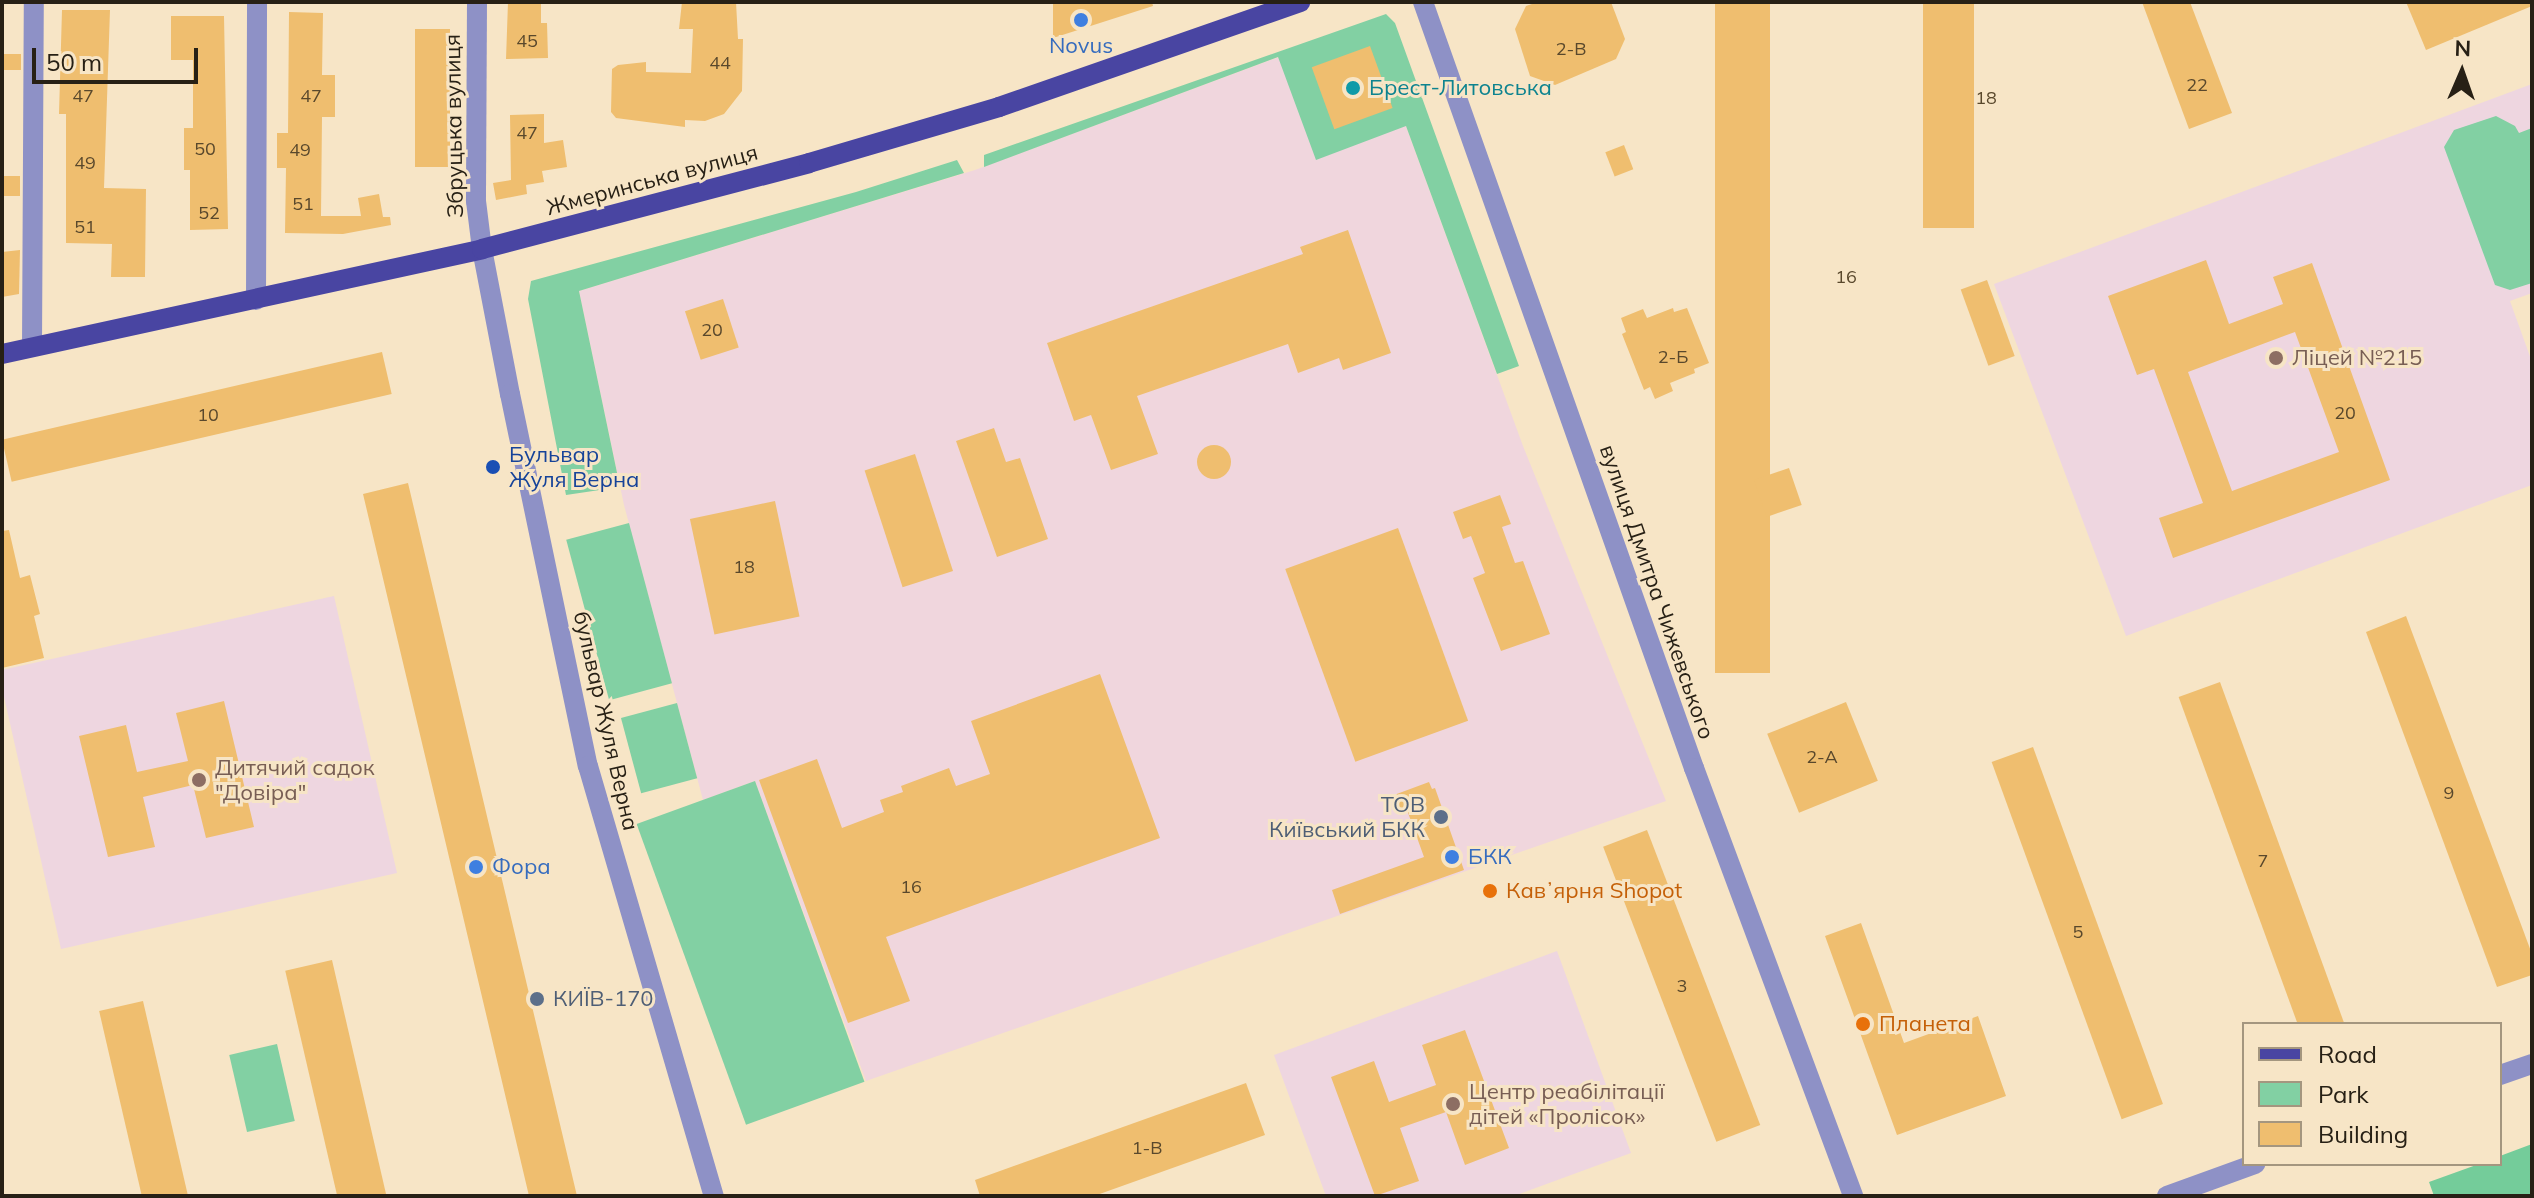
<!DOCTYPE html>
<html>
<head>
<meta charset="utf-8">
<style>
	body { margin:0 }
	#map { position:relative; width:2534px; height:1198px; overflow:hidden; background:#f7e5c6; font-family:Mulish,sans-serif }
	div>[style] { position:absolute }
	.industrial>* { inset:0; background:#f0d6dd }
	.education>* { inset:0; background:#eed6e0 }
	.green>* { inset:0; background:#82d0a3; transform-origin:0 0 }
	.forest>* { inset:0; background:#74cc9a }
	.building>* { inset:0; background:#efbe6f; transform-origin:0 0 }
	.round { border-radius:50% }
	.minor>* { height:20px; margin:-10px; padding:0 10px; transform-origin:10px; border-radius:10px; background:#8e91c6 }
	.major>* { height:20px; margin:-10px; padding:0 10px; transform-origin:10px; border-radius:10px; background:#4945a2 }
	.dots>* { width:22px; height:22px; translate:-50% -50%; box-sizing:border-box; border:4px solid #f7e5c6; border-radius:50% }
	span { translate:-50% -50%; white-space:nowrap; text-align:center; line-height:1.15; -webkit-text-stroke:6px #f7e5c6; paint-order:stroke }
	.number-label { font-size:18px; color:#59482c }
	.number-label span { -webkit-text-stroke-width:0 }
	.shop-label { font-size:22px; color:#366cbe }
	.left { translate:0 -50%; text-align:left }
	.culture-label { font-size:22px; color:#0d838f }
	.street-label { font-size:22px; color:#272015 }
	.education-label { font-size:22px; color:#785e54 }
	.transit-label { font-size:22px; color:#164399 }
	.service-label { font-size:22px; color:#4e5e75 }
	.right { translate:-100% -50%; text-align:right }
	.food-label { font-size:22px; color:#c56008 }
	.frame { position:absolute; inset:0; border:4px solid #272015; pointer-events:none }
	.legend { position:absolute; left:2242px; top:1022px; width:260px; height:144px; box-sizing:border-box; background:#f7e5c6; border:2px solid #a4967f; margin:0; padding:10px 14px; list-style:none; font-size:24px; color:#272015 }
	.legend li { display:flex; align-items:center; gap:16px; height:40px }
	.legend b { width:40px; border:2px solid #a4967f }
	.north { position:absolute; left:2422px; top:32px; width:80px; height:80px; -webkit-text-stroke:6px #f7e5c6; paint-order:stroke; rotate:2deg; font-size:22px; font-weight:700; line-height:32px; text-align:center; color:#272015 }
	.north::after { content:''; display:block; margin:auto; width:28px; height:36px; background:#272015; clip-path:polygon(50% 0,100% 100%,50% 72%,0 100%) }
	.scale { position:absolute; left:32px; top:48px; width:166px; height:36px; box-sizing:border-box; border:4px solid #272015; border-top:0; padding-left:10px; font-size:24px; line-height:28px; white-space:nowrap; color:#272015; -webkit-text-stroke:6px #f7e5c6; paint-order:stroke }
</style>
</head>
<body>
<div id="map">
	<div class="industrial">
		<div style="clip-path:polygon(1279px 57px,1406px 126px,1523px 446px,1666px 801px,866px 1081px,755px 781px,703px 800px,624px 505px,579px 291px,975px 170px)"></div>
	</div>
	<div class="education">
		<div style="clip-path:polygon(2532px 84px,2532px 293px,2510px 301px,2532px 362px,2532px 485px,2126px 636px,1994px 284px)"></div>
		<div style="clip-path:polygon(334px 596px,397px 873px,61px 949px,2px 688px,2px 670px)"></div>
		<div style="clip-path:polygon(1557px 951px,1631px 1153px,1514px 1196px,1326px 1196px,1274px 1055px)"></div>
	</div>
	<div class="green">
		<div style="clip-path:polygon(1386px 14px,1395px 23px,1519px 366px,1497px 374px,1406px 126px,1316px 160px,1278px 57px,984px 167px,984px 155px)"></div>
		<div style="clip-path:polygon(2496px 116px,2515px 126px,2519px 133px,2532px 128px,2532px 283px,2510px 290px,2495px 285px,2444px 147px,2454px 130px)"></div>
		<div style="clip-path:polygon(957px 160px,964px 173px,579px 291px,620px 487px,566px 495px,528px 299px,531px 281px,856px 192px)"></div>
		<div style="left:629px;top:523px;width:166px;height:65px;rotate:75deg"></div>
		<div style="left:677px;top:703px;width:78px;height:58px;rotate:75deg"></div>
		<div style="left:755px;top:781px;width:320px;height:126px;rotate:70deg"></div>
		<div style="left:277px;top:1044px;width:79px;height:49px;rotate:77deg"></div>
	</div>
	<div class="forest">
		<div style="clip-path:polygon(2532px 1144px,2532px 1196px,2434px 1196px,2429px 1182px,2479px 1164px,2500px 1164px,2500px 1156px)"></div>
	</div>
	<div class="building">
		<div style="clip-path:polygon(508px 2px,541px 2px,541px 23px,547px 23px,548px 58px,506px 59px)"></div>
		<div style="clip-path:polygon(682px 2px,736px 2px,738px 39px,743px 39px,742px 91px,724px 114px,705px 121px,685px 120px,685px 127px,616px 118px,611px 112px,612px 69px,618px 65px,646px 62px,646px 72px,691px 73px,693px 29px,679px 29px)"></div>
		<div style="clip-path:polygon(1053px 2px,1152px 2px,1153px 6px,1053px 38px)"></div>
		<div style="clip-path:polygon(1538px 2px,1611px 2px,1625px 39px,1616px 59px,1555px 85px,1530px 76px,1515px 29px,1526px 6px)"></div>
		<div style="left:1715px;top:2px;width:55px;height:671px"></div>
		<div style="left:1923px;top:2px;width:51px;height:226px"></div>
		<div style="clip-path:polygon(2142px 2px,2190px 2px,2232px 113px,2189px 129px)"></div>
		<div style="clip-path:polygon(2406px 2px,2532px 2px,2532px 6px,2426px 50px)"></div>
		<div style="clip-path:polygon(62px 10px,110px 10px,104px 188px,146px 189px,145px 277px,111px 277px,112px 244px,66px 243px,66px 114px,59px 114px)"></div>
		<div style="clip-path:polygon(289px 12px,323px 13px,322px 75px,335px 75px,335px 117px,322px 117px,321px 216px,361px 216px,358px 198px,379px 194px,383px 217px,390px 217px,391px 225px,343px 234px,285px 233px,286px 168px,277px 168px,277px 133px,288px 133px)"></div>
		<div style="clip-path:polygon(171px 16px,224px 16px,228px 229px,190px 230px,190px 170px,184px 170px,184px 128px,193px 128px,193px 60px,171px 60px)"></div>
		<div style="left:415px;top:29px;width:35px;height:138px"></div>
		<div style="left:1370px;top:46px;width:66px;height:62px;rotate:70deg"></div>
		<div style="left:2px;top:54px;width:19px;height:16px"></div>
		<div style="clip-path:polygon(544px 114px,544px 143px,563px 140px,567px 167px,542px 171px,544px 182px,526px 185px,527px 194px,496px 200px,493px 183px,511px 180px,510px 115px)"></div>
		<div style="left:1624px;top:145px;width:26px;height:20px;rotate:69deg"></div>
		<div style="left:2px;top:176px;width:18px;height:20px"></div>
		<div style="clip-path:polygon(1348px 230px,1391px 353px,1343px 370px,1339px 358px,1298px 373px,1288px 344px,1137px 396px,1158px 454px,1111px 470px,1091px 415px,1074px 421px,1047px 343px,1303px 254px,1300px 247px)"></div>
		<div style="clip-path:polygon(20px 250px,19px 294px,2px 297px,2px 252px)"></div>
		<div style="clip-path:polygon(evenodd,2206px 260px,2229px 324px,2283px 304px,2273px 277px,2312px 263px,2390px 480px,2173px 558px,2159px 518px,2203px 503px,2154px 369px,2137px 375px,2108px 296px,2206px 260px,2295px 332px,2339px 452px,2232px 491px,2188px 372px,2295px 332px)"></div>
		<div style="left:1987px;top:280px;width:81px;height:28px;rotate:70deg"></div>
		<div style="left:723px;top:299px;width:51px;height:40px;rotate:72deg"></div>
		<div style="clip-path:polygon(1673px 308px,1674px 312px,1687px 308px,1709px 363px,1694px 369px,1695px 373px,1670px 383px,1673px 391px,1655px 399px,1650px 387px,1644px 390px,1622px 334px,1626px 332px,1621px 318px,1643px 309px,1647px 318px)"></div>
		<div style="left:382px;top:352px;width:43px;height:390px;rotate:77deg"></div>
		<div style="clip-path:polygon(994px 428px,1006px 462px,1020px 458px,1048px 539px,997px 557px,956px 441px)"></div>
		<div class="round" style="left:1197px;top:445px;width:34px;height:34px"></div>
		<div style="left:915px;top:454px;width:123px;height:53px;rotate:72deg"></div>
		<div style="left:1789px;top:468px;width:39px;height:37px;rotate:71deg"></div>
		<div style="clip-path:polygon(408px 483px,577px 1196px,529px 1196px,440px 819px,363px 494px)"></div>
		<div style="clip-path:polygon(1500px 495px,1511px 524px,1502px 527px,1515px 563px,1523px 561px,1550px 634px,1501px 651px,1473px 578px,1485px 573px,1471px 536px,1463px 539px,1453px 512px)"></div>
		<div style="left:775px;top:501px;width:118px;height:87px;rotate:78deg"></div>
		<div style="left:1398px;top:528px;width:205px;height:120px;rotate:70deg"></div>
		<div style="clip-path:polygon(9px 530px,20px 578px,30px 575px,40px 614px,34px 616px,44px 658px,2px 668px,2px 531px)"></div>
		<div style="clip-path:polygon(2406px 616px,2532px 954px,2532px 975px,2497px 987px,2366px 632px)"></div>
		<div style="clip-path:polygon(1100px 674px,1160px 838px,886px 937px,910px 1001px,848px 1023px,759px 780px,817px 759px,842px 828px,884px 812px,880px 800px,903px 792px,901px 786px,949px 768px,956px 786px,990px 774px,971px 721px)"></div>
		<div style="left:2220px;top:682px;width:365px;height:44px;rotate:70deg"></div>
		<div style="clip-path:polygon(224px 701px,254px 827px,206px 838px,193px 785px,143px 797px,155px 847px,108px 857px,79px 736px,126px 725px,137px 772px,188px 761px,176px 713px)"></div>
		<div style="left:1846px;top:702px;width:85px;height:85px;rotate:68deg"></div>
		<div style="left:2033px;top:747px;width:380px;height:44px;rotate:70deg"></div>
		<div style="clip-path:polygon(1429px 782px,1432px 789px,1435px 788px,1464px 870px,1340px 914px,1332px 890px,1424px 857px,1407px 810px,1400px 813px,1394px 795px)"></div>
		<div style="left:1647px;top:830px;width:316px;height:47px;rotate:69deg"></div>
		<div style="clip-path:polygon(1861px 923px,1904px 1043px,1978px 1016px,2006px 1096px,1897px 1135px,1825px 936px)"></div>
		<div style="left:332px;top:960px;width:242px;height:48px;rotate:77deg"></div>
		<div style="left:143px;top:1001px;width:200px;height:45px;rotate:77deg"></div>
		<div style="clip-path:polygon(1465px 1030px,1509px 1148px,1465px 1165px,1446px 1112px,1400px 1128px,1419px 1181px,1375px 1196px,1331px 1077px,1374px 1061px,1389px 1102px,1436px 1085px,1422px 1045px)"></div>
		<div style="clip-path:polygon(1246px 1083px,1265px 1135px,1094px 1196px,980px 1196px,975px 1180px)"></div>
	</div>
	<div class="minor">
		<div style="left:477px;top:2px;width:199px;rotate:90.3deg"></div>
		<div style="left:476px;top:201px;width:48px;rotate:82.9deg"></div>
		<div style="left:482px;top:249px;width:148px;rotate:79.1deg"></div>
		<div style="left:510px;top:394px;width:380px;rotate:78.2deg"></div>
		<div style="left:588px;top:766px;width:448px;rotate:73.7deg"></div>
		<div style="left:1423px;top:2px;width:813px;rotate:70.52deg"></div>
		<div style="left:1694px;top:768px;width:457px;rotate:69.6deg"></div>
		<div style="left:256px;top:300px;width:298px;rotate:-89.8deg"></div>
		<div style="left:32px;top:347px;width:345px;rotate:-89.7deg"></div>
		<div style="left:2500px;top:1075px;width:34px;rotate:-19deg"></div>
		<div style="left:2167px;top:1196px;width:94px;rotate:-20deg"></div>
	</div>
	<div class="major">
		<div style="left:2px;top:354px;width:491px;rotate:-12.3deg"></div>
		<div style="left:482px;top:249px;width:338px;rotate:-14.7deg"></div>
		<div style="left:809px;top:163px;width:198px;rotate:-16.4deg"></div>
		<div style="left:999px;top:107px;width:319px;rotate:-19.2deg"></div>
	</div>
	<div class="dots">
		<div style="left:1081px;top:20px;background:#3f7fe0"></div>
		<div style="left:1353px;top:88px;background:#0f9aa8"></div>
		<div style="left:2276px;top:358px;background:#8d6e63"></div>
		<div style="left:493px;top:467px;background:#1a4fb4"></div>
		<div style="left:199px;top:780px;background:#8d6e63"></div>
		<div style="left:1441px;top:817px;background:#5c6f8a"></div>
		<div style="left:1452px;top:857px;background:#3f7fe0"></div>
		<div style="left:476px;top:867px;background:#3f7fe0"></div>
		<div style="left:1490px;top:891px;background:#e8710a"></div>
		<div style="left:537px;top:999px;background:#5c6f8a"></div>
		<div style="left:1863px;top:1024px;background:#e8710a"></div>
		<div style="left:1453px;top:1104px;background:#8d6e63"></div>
	</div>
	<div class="number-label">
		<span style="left:527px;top:41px">45</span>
		<span style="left:1571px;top:49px">2-В</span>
		<span style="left:720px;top:63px">44</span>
		<span style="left:2197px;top:85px">22</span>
		<span style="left:83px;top:96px">47</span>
		<span style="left:311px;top:96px">47</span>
		<span style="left:1986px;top:98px">18</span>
		<span style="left:527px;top:133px">47</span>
		<span style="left:205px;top:149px">50</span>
		<span style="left:300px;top:150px">49</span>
		<span style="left:85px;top:163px">49</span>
		<span style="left:303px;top:204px">51</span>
		<span style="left:209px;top:213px">52</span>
		<span style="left:85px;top:227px">51</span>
		<span style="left:1846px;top:277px">16</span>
		<span style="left:712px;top:330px">20</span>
		<span style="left:1673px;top:357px">2-Б</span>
		<span style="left:2345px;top:413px">20</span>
		<span style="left:208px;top:415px">10</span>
		<span style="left:744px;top:567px">18</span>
		<span style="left:1822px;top:757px">2-А</span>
		<span style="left:2449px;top:793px">9</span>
		<span style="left:2263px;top:861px">7</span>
		<span style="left:911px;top:887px">16</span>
		<span style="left:2078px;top:932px">5</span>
		<span style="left:1682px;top:986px">3</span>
		<span style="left:1147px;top:1148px">1-В</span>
	</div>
	<div class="shop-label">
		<span style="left:1081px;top:46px">Novus</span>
		<span class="left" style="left:1468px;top:857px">БКК</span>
		<span class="left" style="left:492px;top:867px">Фора</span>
	</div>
	<div class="culture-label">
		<span class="left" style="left:1369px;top:88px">Брест-Литовська</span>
	</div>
	<div class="street-label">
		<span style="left:454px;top:126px;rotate:-91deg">Збруцька вулиця</span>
		<span style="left:652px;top:180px;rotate:-15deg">Жмеринська вулиця</span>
		<span style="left:1657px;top:592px;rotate:71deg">вулиця Дмитра Чижевського</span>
		<span style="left:606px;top:721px;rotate:77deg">бульвар Жуля Верна</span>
	</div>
	<div class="education-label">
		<span class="left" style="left:2292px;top:358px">Ліцей №215</span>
		<span class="left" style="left:215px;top:780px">Дитячий садок<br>"Довіра"</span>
		<span class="left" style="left:1469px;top:1104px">Центр реабілітації<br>дітей «Пролісок»</span>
	</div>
	<div class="transit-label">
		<span class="left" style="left:509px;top:467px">Бульвар<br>Жуля Верна</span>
	</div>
	<div class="service-label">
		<span class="right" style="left:1425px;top:817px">ТОВ<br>Київський БКК</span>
		<span class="left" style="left:553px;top:999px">КИЇВ-170</span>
	</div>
	<div class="food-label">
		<span class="left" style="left:1506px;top:891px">Кавʼярня Shopot</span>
		<span class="left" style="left:1879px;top:1024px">Планета</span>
	</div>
	<div class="frame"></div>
	<ul class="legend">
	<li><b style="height:10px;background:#4945a2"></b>Road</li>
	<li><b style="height:22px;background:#82d0a3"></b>Park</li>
	<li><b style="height:22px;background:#efbe6f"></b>Building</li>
	</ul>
	<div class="north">N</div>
	<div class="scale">50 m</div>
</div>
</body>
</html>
